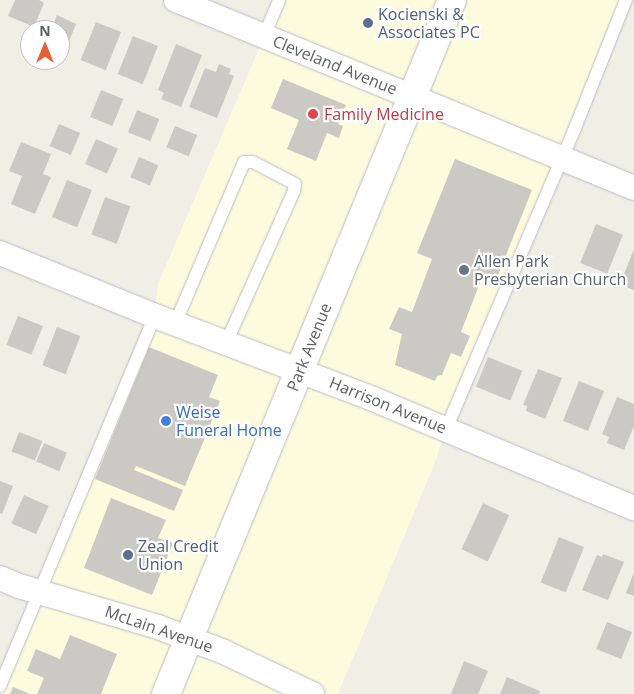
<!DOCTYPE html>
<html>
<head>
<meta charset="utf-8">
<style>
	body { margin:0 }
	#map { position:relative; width:634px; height:694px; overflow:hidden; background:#f0efe6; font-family:"Open Sans",sans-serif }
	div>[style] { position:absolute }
	.commercial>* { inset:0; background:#fdfbde }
	.building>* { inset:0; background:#cbc9c3; transform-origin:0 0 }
	.roads { filter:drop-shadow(0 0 1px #bbbcc1) drop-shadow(0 0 1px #bbbcc1) }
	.service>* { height:12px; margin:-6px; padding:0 6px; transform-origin:6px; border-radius:6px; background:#fff }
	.minor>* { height:24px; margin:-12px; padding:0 12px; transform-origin:12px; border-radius:12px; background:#fff }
	.tertiary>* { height:28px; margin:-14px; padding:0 14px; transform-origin:14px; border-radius:14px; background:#fff }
	.dots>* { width:14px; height:14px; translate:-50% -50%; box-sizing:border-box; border:2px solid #fff; border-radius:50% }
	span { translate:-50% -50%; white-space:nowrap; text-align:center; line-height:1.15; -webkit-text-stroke:4.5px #fff; paint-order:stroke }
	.service-label { font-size:16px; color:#4e5e75 }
	.left { translate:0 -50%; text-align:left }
	.street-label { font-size:16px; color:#5e6066 }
	.health-label { font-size:16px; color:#be3a42 }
	.worship-label { font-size:16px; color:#5b616d }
	.shop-label { font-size:16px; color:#366cbe }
	.north { position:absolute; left:20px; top:20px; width:50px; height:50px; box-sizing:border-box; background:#fff; border:1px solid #bfbfc2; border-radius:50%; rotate:0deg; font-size:14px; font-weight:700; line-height:20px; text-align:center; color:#5e6066 }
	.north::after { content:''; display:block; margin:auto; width:18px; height:22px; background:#e55f37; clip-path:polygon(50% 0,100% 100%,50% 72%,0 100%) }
</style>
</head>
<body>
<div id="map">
	<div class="commercial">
		<div style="clip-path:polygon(280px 0,626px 0,446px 429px,434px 465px,338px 694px,0 694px,0 686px,155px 316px,158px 284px)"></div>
	</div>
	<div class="building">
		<div style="clip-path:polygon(15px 0,39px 0,44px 3px,34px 27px,8px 16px)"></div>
		<div style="clip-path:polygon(57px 15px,76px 24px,68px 44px,60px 41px,60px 30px,51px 30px)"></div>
		<div style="left:96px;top:22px;width:27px;height:41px;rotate:22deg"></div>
		<div style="left:133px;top:36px;width:27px;height:41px;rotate:22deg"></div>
		<div style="clip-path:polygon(176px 44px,202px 55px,181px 107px,161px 99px,164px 93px,158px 90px)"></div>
		<div style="clip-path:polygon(219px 64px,231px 69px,229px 74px,234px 76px,217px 118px,189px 107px,205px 68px,216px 72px)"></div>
		<div style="clip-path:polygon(283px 79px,346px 105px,338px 124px,343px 126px,339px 138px,327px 133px,316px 161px,287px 149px,299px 120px,271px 108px)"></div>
		<div style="left:101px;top:90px;width:24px;height:29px;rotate:22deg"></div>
		<div style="left:137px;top:110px;width:24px;height:24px;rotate:22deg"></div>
		<div style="left:59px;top:124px;width:23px;height:24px;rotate:23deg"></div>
		<div style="left:175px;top:126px;width:24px;height:23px;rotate:22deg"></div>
		<div style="left:96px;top:139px;width:24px;height:27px;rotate:24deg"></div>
		<div style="clip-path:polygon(21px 142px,51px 154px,43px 174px,51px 177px,35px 214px,11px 204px,22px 176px,9px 171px)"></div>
		<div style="left:139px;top:157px;width:21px;height:22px;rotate:23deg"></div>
		<div style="clip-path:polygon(455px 159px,532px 190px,494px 285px,481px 280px,461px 332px,470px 336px,461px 357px,451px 353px,442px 375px,437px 376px,435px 381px,395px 365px,402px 334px,389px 329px,399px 307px,412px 312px,432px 259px,417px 253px)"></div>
		<div style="left:67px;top:180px;width:27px;height:40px;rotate:22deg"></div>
		<div style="left:105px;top:197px;width:27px;height:40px;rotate:20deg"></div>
		<div style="left:596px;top:224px;width:29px;height:42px;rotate:22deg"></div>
		<div style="clip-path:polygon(634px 249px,634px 290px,626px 287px,628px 282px,622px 279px)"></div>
		<div style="left:18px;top:316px;width:27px;height:31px;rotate:22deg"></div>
		<div style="left:57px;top:327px;width:25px;height:41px;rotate:21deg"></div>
		<div style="clip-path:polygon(149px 347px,218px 375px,209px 397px,220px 401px,185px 486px,136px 466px,134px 470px,183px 490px,174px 511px,95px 479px)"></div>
		<div style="left:488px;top:357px;width:37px;height:32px;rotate:22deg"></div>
		<div style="clip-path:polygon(538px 369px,562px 378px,545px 419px,526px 411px,527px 406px,523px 405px)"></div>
		<div style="left:579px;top:381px;width:27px;height:43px;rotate:22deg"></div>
		<div style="clip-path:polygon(617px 397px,634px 404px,634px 426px,624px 450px,607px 443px,609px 437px,602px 434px)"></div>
		<div style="left:19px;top:432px;width:25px;height:21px;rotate:21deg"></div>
		<div style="left:44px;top:443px;width:25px;height:20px;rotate:23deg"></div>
		<div style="clip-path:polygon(0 481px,13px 486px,2px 514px,0 513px)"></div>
		<div style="left:24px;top:495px;width:27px;height:31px;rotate:24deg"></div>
		<div style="clip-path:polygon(111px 498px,166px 520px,158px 538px,173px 543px,152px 595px,84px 568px)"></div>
		<div style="left:483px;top:503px;width:29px;height:51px;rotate:25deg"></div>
		<div style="left:559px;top:537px;width:27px;height:49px;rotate:22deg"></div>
		<div style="clip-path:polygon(603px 554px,624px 562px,608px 600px,582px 590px,597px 555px,602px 557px)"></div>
		<div style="clip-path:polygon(634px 572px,634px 596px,626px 593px)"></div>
		<div style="left:607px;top:622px;width:27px;height:29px;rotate:22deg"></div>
		<div style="clip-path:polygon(70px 635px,117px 654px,101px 694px,37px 694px,44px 678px,27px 671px,36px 649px,60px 659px)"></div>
		<div style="clip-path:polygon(464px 661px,488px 671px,478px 694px,451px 694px)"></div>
		<div style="clip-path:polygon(507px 677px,540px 691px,539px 694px,500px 694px)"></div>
		<div style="clip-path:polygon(13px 687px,30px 694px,10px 694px)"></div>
	</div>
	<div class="roads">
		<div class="service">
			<div style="left:264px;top:36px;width:39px;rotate:-67deg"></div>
			<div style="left:175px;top:324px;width:176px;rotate:-66.9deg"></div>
			<div style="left:244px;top:162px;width:9px"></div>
			<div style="left:253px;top:162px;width:47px;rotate:27.6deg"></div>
			<div style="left:295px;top:184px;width:7px;rotate:98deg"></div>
			<div style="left:294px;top:191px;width:167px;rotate:114.1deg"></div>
			<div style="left:446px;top:429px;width:327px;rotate:-66.8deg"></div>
			<div style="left:575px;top:128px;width:138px;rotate:-68.3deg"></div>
			<div style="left:0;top:686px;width:401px;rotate:-67.3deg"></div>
		</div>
		<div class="minor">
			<div style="left:176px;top:0;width:495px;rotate:22.3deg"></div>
			<div style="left:0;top:253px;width:167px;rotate:22.1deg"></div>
			<div style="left:155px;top:316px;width:233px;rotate:20.8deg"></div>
			<div style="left:373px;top:399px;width:283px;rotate:22.7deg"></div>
			<div style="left:0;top:578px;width:21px;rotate:23deg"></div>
			<div style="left:19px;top:586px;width:145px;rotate:16.4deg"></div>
			<div style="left:158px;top:627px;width:71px;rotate:20.7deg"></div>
			<div style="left:224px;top:652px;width:98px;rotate:25.5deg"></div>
		</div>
		<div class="tertiary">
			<div style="left:166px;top:694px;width:751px;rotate:-67.6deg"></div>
		</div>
	</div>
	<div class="dots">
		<div style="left:368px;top:23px;background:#5c6f8a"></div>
		<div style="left:313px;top:114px;background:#e0444e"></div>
		<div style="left:464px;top:270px;background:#6b7280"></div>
		<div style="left:166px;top:421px;background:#3f7fe0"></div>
		<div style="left:128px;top:555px;background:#5c6f8a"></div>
	</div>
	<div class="service-label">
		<span class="left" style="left:378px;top:23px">Kocienski &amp;<br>Associates PC</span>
		<span class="left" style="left:138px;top:555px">Zeal Credit<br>Union</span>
	</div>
	<div class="street-label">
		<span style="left:335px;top:65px;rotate:22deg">Cleveland Avenue</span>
		<span style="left:309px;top:347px;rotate:-68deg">Park Avenue</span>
		<span style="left:388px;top:405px;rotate:22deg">Harrison Avenue</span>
		<span style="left:159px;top:629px;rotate:19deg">McLain Avenue</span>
	</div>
	<div class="health-label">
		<span class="left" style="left:324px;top:114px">Family Medicine</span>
	</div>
	<div class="worship-label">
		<span class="left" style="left:474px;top:270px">Allen Park<br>Presbyterian Church</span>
	</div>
	<div class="shop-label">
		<span class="left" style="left:176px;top:421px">Weise<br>Funeral Home</span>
	</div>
	<div class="north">N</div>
</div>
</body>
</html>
